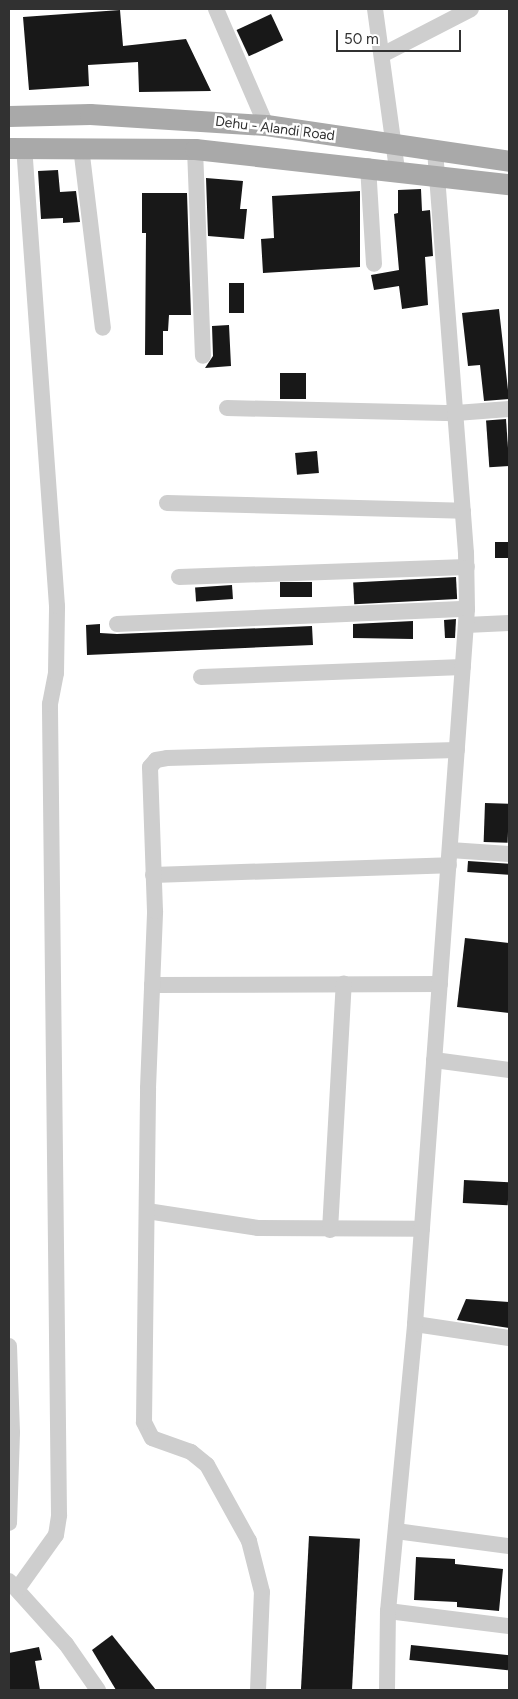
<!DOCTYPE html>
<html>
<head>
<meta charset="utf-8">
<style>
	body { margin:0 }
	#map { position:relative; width:518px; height:1699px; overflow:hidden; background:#fff; font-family:Figtree,sans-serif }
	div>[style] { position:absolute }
	.building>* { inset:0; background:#181818; transform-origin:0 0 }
	.minor>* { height:16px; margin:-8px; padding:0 8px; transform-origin:8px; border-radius:8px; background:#cecece }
	.major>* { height:21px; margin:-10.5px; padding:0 10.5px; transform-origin:10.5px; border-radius:10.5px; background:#a9a9a9 }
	span { translate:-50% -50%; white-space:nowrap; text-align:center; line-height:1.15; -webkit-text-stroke:5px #fff; paint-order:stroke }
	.street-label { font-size:14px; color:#313131 }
	.frame { position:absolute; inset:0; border:10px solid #313131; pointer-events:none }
	.scale { position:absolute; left:336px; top:30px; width:125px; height:22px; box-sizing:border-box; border:2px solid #313131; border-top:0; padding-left:6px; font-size:15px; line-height:18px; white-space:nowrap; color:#313131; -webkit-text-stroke:4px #fff; paint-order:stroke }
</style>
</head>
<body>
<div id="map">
	<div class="building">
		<div style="clip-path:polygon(120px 10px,123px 46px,186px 39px,211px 91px,139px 92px,138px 62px,88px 65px,89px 86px,29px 90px,23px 17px)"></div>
		<div style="left:271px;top:14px;width:29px;height:38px;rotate:65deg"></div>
		<div style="clip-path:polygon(58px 170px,60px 192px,76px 191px,80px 222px,63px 223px,63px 218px,41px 219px,38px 171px)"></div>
		<div style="clip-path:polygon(206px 178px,243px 181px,240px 209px,247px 209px,244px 239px,208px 236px)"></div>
		<div style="clip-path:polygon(421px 189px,422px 211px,430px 210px,433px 256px,425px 257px,428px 305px,402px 309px,399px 286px,374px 290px,371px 275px,399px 270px,394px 214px,398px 213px,398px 190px)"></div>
		<div style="clip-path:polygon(360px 191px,360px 267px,263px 273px,261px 239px,274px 238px,272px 196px)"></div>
		<div style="clip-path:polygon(142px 193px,187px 193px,191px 315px,169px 315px,168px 331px,163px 331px,163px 355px,145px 355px,146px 233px,142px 233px)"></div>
		<div style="left:229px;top:283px;width:15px;height:30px"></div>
		<div style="clip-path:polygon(499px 309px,509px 399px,484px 401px,480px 365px,468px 366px,462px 313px)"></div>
		<div style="clip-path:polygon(229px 325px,231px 366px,205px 368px,213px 356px,212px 326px)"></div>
		<div style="left:280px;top:373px;width:26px;height:26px"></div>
		<div style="left:506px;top:419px;width:47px;height:20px;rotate:86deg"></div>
		<div style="left:317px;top:451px;width:22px;height:22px;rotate:85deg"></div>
		<div style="left:509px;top:542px;width:16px;height:14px;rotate:90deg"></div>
		<div style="left:456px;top:577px;width:22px;height:103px;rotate:87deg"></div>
		<div style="left:312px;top:582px;width:15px;height:32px;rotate:90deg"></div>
		<div style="left:232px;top:585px;width:14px;height:37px;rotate:86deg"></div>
		<div style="clip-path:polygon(456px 619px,455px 638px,445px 638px,444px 620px)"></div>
		<div style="clip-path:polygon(413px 621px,413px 639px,353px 638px,353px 624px)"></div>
		<div style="clip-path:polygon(100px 624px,100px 633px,117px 634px,312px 626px,313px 645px,87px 655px,86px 625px)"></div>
		<div style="left:485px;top:803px;width:24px;height:39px;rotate:2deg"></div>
		<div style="left:468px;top:861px;width:41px;height:11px;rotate:4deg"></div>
		<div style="clip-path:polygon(465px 938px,509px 943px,509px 1013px,457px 1007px)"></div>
		<div style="left:464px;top:1180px;width:45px;height:23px;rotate:3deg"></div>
		<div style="clip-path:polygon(466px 1299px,509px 1302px,509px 1328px,457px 1320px)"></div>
		<div style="left:309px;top:1536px;width:51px;height:156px;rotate:3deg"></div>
		<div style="clip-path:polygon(416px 1557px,455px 1559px,455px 1564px,503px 1569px,499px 1611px,457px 1607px,457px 1602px,414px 1600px)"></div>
		<div style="clip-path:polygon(112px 1635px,156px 1690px,116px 1690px,92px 1650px)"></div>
		<div style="left:411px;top:1645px;width:99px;height:15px;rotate:6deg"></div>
		<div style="clip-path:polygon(39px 1647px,42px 1660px,35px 1661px,40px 1690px,9px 1690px,9px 1653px)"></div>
	</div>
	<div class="minor">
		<div style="left:216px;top:9px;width:126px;rotate:66.7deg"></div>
		<div style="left:375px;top:9px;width:162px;rotate:82.2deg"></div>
		<div style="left:382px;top:55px;width:100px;rotate:-27.3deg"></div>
		<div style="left:81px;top:147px;width:182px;rotate:83.1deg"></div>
		<div style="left:195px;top:149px;width:207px;rotate:87.8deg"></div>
		<div style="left:368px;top:166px;width:98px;rotate:86.5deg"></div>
		<div style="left:227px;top:408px;width:229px;rotate:1.3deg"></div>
		<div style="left:456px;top:413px;width:53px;rotate:-4.3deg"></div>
		<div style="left:167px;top:503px;width:296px;rotate:1.5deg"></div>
		<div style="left:179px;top:577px;width:288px;rotate:-2deg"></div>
		<div style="left:117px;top:624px;width:350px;rotate:-2.5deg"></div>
		<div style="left:466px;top:625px;width:43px;rotate:-2.7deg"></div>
		<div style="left:201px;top:677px;width:262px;rotate:-2.2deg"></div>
		<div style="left:450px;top:850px;width:59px;rotate:3.9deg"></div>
		<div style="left:153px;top:875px;width:296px;rotate:-1.9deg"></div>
		<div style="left:152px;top:985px;width:288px;rotate:-0.2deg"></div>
		<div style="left:434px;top:1060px;width:76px;rotate:7.6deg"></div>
		<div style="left:147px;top:1211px;width:112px;rotate:8.7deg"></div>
		<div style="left:258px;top:1228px;width:164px;rotate:0.3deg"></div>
		<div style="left:330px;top:1230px;width:247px;rotate:-86.8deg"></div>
		<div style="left:415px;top:1324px;width:95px;rotate:8.5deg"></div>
		<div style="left:9px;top:1346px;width:87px;rotate:88deg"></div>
		<div style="left:12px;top:1433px;width:90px;rotate:91.9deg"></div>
		<div style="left:396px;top:1531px;width:114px;rotate:7.6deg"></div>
		<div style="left:9px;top:1581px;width:85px;rotate:47.9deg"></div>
		<div style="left:66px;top:1644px;width:56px;rotate:55.2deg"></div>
		<div style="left:18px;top:1588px;width:65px;rotate:-54.4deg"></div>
		<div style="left:56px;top:1535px;width:20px;rotate:-81deg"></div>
		<div style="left:59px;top:1515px;width:811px;rotate:-90.64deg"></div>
		<div style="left:50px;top:704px;width:32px;rotate:-79deg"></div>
		<div style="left:56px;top:673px;width:67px;rotate:-89.1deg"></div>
		<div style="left:57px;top:606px;width:459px;rotate:-94.1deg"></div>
		<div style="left:388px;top:1611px;width:122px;rotate:7.1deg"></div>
		<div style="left:258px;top:1690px;width:98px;rotate:-87.7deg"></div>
		<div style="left:262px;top:1592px;width:53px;rotate:-104.3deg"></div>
		<div style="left:249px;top:1541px;width:87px;rotate:-118.9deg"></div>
		<div style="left:207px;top:1465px;width:21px;rotate:-141deg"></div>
		<div style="left:191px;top:1452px;width:41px;rotate:-160.3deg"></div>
		<div style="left:152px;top:1438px;width:18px;rotate:-117deg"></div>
		<div style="left:144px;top:1422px;width:334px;rotate:-89.3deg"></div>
		<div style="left:148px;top:1088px;width:177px;rotate:-87.7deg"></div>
		<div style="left:155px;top:911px;width:144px;rotate:-92deg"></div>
		<div style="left:150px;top:767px;width:9px;rotate:-49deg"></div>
		<div style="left:156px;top:760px;width:11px;rotate:-10deg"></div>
		<div style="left:167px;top:758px;width:290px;rotate:-1.6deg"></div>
		<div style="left:387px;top:1690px;width:79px;rotate:-89.3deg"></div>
		<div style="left:388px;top:1611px;width:288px;rotate:-84.6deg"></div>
		<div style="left:415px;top:1324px;width:717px;rotate:-85.84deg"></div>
		<div style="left:467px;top:609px;width:56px;rotate:-91deg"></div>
		<div style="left:466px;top:553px;width:403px;rotate:-94.4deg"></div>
	</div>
	<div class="major">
		<div style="left:9px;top:116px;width:81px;rotate:-1.4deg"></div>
		<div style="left:90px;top:114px;width:176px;rotate:3.6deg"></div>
		<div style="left:266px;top:125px;width:246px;rotate:8.4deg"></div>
		<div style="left:9px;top:148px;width:186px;rotate:0.3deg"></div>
		<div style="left:195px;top:149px;width:316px;rotate:6.4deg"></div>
	</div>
	<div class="street-label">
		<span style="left:275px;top:129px;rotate:7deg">Dehu - Alandi Road</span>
	</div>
	<div class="frame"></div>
	<div class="scale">50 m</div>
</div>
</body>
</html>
